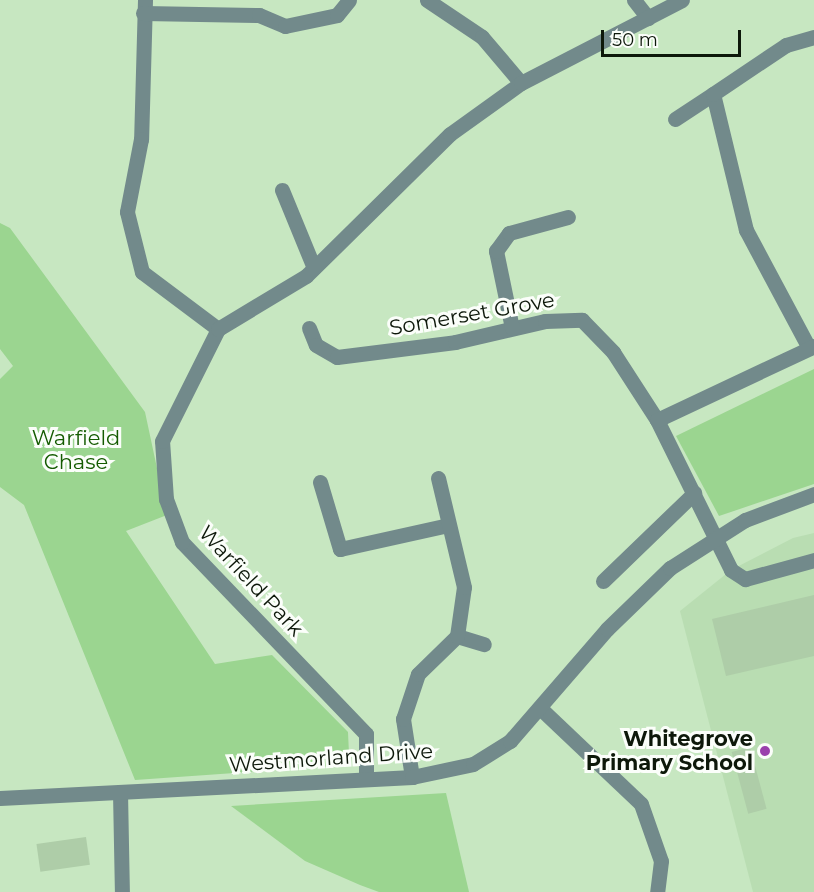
<!DOCTYPE html>
<html>
<head>
<meta charset="utf-8">
<style>
	body { margin:0 }
	#map { position:relative; width:814px; height:892px; overflow:hidden; background:#c7e7c1; font-family:Montserrat,sans-serif }
	div>[style] { position:absolute }
	.built>* { inset:0; background:#b9ddb2 }
	.green>* { inset:0; background:#9bd590 }
	.building>* { inset:0; background:#aecda8; transform-origin:0 0 }
	.minor>* { height:15px; margin:-7.5px; padding:0 7.5px; transform-origin:7.5px; border-radius:7.5px; background:#728a8b }
	.dots>* { width:16px; height:16px; translate:-50% -50%; box-sizing:border-box; border:3px solid #fbfefa; border-radius:50% }
	span { translate:-50% -50%; white-space:nowrap; text-align:center; line-height:1.15; -webkit-text-stroke:6px #fbfefa; paint-order:stroke }
	.street-label { font-size:21px; color:#0d180a }
	.park-label { font-size:21px; color:#145b00 }
	.poi-label { font-size:21px; color:#0d180a; font-weight:700 }
	.right { translate:-100% -50%; text-align:right }
	.scale { position:absolute; left:601px; top:30px; width:140px; height:27px; box-sizing:border-box; border:3px solid #0d180a; border-top:0; padding-left:8px; font-size:18px; line-height:21px; white-space:nowrap; color:#0d180a; -webkit-text-stroke:4px #fbfefa; paint-order:stroke }
</style>
</head>
<body>
<div id="map">
	<div class="built">
		<div style="clip-path:polygon(814px 533px,814px 892px,753px 892px,680px 611px,731px 570px,793px 538px)"></div>
	</div>
	<div class="green">
		<div style="clip-path:polygon(0 223px,10px 228px,145px 412px,167px 515px,126px 531px,215px 664px,272px 655px,348px 732px,349px 754px,336px 766px,135px 780px,24px 505px,0 487px,0 379px,13px 366px,0 349px)"></div>
		<div style="clip-path:polygon(814px 369px,814px 484px,719px 516px,676px 436px)"></div>
		<div style="clip-path:polygon(446px 793px,469px 892px,379px 892px,360px 885px,305px 861px,231px 806px)"></div>
	</div>
	<div class="building">
		<div style="clip-path:polygon(814px 595px,814px 656px,726px 676px,712px 619px)"></div>
		<div style="left:750px;top:747px;width:64px;height:19px;rotate:75deg"></div>
		<div style="left:86px;top:837px;width:28px;height:50px;rotate:82deg"></div>
	</div>
	<div class="minor">
		<div style="left:145px;top:0;width:139px;rotate:91.6deg"></div>
		<div style="left:141px;top:139px;width:74px;rotate:100.9deg"></div>
		<div style="left:127px;top:212px;width:62px;rotate:76deg"></div>
		<div style="left:142px;top:272px;width:95px;rotate:36.9deg"></div>
		<div style="left:427px;top:0;width:66px;rotate:33.9deg"></div>
		<div style="left:482px;top:37px;width:60px;rotate:49.7deg"></div>
		<div style="left:634px;top:0;width:23px;rotate:52deg"></div>
		<div style="left:143px;top:13px;width:116px;rotate:1deg"></div>
		<div style="left:259px;top:15px;width:28px;rotate:23deg"></div>
		<div style="left:285px;top:26px;width:53px;rotate:-11.9deg"></div>
		<div style="left:337px;top:15px;width:19px;rotate:-51deg"></div>
		<div style="left:675px;top:119px;width:45px;rotate:-33.3deg"></div>
		<div style="left:282px;top:190px;width:84px;rotate:67.7deg"></div>
		<div style="left:309px;top:328px;width:18px;rotate:68deg"></div>
		<div style="left:316px;top:345px;width:24px;rotate:30deg"></div>
		<div style="left:337px;top:357px;width:119px;rotate:-7.2deg"></div>
		<div style="left:455px;top:342px;width:92px;rotate:-13.1deg"></div>
		<div style="left:545px;top:321px;width:37px;rotate:-2deg"></div>
		<div style="left:582px;top:320px;width:45px;rotate:45.9deg"></div>
		<div style="left:613px;top:352px;width:81px;rotate:57.1deg"></div>
		<div style="left:657px;top:420px;width:167px;rotate:63.7deg"></div>
		<div style="left:731px;top:570px;width:17px;rotate:33deg"></div>
		<div style="left:745px;top:579px;width:72px;rotate:-15.4deg"></div>
		<div style="left:512px;top:328px;width:79px;rotate:-101.7deg"></div>
		<div style="left:496px;top:251px;width:22px;rotate:-54deg"></div>
		<div style="left:509px;top:233px;width:61px;rotate:-15.2deg"></div>
		<div style="left:809px;top:348px;width:134px;rotate:-118.1deg"></div>
		<div style="left:746px;top:230px;width:140px;rotate:-103.6deg"></div>
		<div style="left:713px;top:94px;width:88px;rotate:-33.9deg"></div>
		<div style="left:786px;top:45px;width:29px;rotate:-16deg"></div>
		<div style="left:657px;top:420px;width:174px;rotate:-25.2deg"></div>
		<div style="left:320px;top:482px;width:70px;rotate:73.4deg"></div>
		<div style="left:340px;top:549px;width:111px;rotate:-12.5deg"></div>
		<div style="left:603px;top:581px;width:127px;rotate:-44deg"></div>
		<div style="left:457px;top:636px;width:28px;rotate:17deg"></div>
		<div style="left:540px;top:708px;width:139px;rotate:43.5deg"></div>
		<div style="left:641px;top:804px;width:60px;rotate:70.7deg"></div>
		<div style="left:661px;top:861px;width:31px;rotate:97deg"></div>
		<div style="left:412px;top:777px;width:59px;rotate:-98.8deg"></div>
		<div style="left:403px;top:719px;width:47px;rotate:-71.6deg"></div>
		<div style="left:418px;top:674px;width:54px;rotate:-44.3deg"></div>
		<div style="left:457px;top:636px;width:49px;rotate:-81.9deg"></div>
		<div style="left:464px;top:587px;width:112px;rotate:-103.4deg"></div>
		<div style="left:366px;top:779px;width:45px;rotate:-90deg"></div>
		<div style="left:366px;top:734px;width:266px;rotate:-133.8deg"></div>
		<div style="left:182px;top:542px;width:46px;rotate:-110.4deg"></div>
		<div style="left:166px;top:499px;width:58px;rotate:-93.9deg"></div>
		<div style="left:162px;top:441px;width:125px;rotate:-63.4deg"></div>
		<div style="left:218px;top:329px;width:103px;rotate:-31.1deg"></div>
		<div style="left:306px;top:276px;width:202px;rotate:-44.6deg"></div>
		<div style="left:450px;top:134px;width:87px;rotate:-35.7deg"></div>
		<div style="left:521px;top:83px;width:181px;rotate:-27.3deg"></div>
		<div style="left:120px;top:792px;width:100px;rotate:88.9deg"></div>
		<div style="left:0;top:798px;width:413px;rotate:-2.9deg"></div>
		<div style="left:412px;top:777px;width:62px;rotate:-12deg"></div>
		<div style="left:473px;top:764px;width:44px;rotate:-31.9deg"></div>
		<div style="left:510px;top:741px;width:148px;rotate:-49.1deg"></div>
		<div style="left:607px;top:629px;width:88px;rotate:-44.1deg"></div>
		<div style="left:670px;top:568px;width:89px;rotate:-32.6deg"></div>
		<div style="left:745px;top:520px;width:74px;rotate:-20.6deg"></div>
	</div>
	<div class="dots">
		<div style="left:765px;top:751px;background:#9a41ac"></div>
	</div>
	<div class="street-label">
		<span style="left:472px;top:314px;rotate:-10deg">Somerset Grove</span>
		<span style="left:251px;top:581px;rotate:47deg">Warfield Park</span>
		<span style="left:331px;top:758px;rotate:-4deg">Westmorland Drive</span>
	</div>
	<div class="park-label">
		<span style="left:76px;top:450px">Warfield<br>Chase</span>
	</div>
	<div class="poi-label">
		<span class="right" style="left:753px;top:751px">Whitegrove<br>Primary School</span>
	</div>
	<div class="scale">50 m</div>
</div>
</body>
</html>
